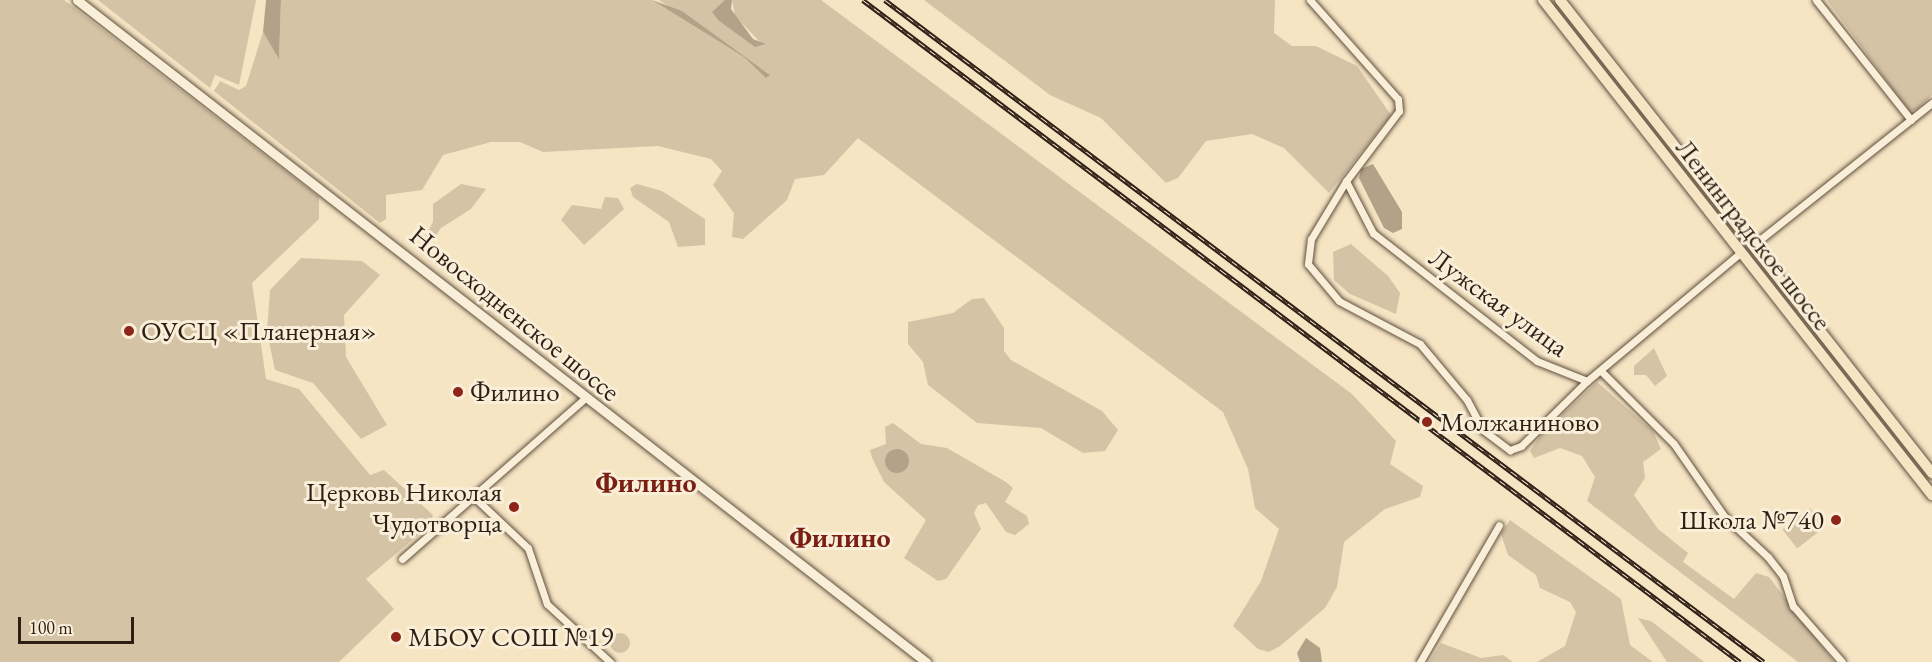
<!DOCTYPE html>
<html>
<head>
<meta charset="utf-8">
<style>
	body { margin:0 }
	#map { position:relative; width:1932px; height:662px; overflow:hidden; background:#f6e5c3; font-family:"EB Garamond",serif }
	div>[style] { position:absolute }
	.green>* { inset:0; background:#d4c3a5; transform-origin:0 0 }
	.round { border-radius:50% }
	.water>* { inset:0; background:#b2a288 }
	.roads { filter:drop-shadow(0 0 2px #605040) drop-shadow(0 0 2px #605040) }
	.minor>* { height:7px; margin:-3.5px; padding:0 3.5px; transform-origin:3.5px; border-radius:3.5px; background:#f9eed8 }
	.secondary>* { height:9px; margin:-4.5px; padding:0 4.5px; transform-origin:4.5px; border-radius:4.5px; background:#f9eed8 }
	.trunk>* { height:10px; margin:-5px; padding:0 5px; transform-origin:5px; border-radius:5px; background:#f6e5c3 }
	.rail>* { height:4.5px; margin-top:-2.25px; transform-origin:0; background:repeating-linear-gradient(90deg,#f9eed8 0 7px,#2e1f14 0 14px); box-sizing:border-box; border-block:2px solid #2e1f14 }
	.dots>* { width:16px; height:16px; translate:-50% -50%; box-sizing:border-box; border:3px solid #f9eed8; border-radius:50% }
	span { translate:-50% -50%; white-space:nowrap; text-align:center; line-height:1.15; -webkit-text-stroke:6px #f9eed8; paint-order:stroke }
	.street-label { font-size:27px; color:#2e1f14 }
	.poi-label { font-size:27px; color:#2e1f14 }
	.left { translate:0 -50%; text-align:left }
	.right { translate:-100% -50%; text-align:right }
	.neighbourhood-label { font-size:28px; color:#7a1f14; font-weight:700 }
	.scale { position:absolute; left:18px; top:617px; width:116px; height:27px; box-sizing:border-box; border:3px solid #2e1f14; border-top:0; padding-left:8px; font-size:18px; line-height:21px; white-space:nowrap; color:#2e1f14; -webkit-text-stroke:4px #f9eed8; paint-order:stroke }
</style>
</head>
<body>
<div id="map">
	<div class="green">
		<div style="clip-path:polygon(0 0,64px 0,319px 197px,319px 219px,252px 283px,266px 379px,299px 389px,370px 475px,384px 470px,433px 515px,430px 525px,366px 579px,394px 609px,339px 662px,0 662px)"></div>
		<div style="clip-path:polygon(98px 0,256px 0,239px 85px,215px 75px,210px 88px)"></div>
		<div style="clip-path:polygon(281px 0,652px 0,744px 57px,766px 77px,769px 74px,659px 0,725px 0,719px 21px,749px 42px,761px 43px,735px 16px,732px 0,821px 0,1352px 394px,1396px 441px,1390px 464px,1423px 486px,1420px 497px,1385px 509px,1344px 542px,1337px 587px,1325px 608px,1280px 646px,1269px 652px,1258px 649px,1233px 626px,1261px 581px,1279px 529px,1255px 508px,1248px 469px,1223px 412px,858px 138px,824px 175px,795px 179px,787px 200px,743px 239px,732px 237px,734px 213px,713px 185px,722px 171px,711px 159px,658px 146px,543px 152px,520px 142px,491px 142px,443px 155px,422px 190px,386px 195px,386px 219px,380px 223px,214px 91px,220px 81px,239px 90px,246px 86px,263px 32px,279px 58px)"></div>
		<div style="clip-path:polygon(924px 0,1275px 0,1274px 33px,1292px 46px,1316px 46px,1357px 66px,1391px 115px,1329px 193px,1284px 148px,1252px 134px,1206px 141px,1178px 178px,1166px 183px,1101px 118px,1050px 95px)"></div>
		<div style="clip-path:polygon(1827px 0,1932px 0,1932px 95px,1916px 110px,1909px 111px)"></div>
		<div style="clip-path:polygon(461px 184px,486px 189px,471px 209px,441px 228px,425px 252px,421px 245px,433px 222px,433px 204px)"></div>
		<div style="clip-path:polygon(637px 184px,662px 191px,705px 219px,705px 245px,678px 247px,669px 222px,633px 197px,630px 188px)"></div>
		<div style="clip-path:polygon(605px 197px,618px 198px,624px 209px,584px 245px,561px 220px,572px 205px,601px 209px)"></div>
		<div style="clip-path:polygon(1351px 244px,1388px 276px,1400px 293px,1396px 314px,1350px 294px,1334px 280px,1333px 252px)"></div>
		<div style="clip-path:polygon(301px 258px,362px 261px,380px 275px,344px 315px,346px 357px,387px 425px,361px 439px,313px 383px,275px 370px,267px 332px,270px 290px)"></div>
		<div style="clip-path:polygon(984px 298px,1004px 328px,1004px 351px,1011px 360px,1102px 411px,1118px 430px,1105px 451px,1083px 453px,1041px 428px,977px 423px,928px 385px,923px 362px,908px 344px,908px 322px,953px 313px,972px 299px)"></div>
		<div style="clip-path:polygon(1654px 348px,1667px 376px,1655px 386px,1646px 375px,1634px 375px,1634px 366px)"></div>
		<div style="clip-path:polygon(1597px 382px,1653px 431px,1661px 449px,1643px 462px,1645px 478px,1634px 495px,1658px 529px,1688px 553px,1683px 562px,1734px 599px,1756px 573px,1769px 577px,1834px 662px,1798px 662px,1587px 501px,1595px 477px,1582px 456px,1560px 448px,1534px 458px,1530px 451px,1540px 436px)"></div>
		<div style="clip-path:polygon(893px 423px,921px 444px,947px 448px,1006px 482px,1013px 488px,1005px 502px,1027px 516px,1029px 524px,1015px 535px,1006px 532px,986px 503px,978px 505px,974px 513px,981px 529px,946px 579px,938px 581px,904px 558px,926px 520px,884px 482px,872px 458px,870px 450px,886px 444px,885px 427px)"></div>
		<div style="left:1810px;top:508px;width:24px;height:35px;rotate:52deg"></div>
		<div style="clip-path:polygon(1510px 520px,1621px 599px,1630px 645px,1653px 662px,1537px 662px,1565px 646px,1576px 612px,1570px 602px,1540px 588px,1536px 575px,1508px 555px,1501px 534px)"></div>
		<div style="clip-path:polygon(1638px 618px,1651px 621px,1704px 662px,1667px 662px)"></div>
		<div class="round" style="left:610px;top:633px;width:20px;height:20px"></div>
		<div style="clip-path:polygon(1441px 643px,1481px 658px,1503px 655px,1513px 662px,1429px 662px)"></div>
	</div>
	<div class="water">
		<div style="clip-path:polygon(266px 0,281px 0,279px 59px,263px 32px)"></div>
		<div style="clip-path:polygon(652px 0,682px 11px,770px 75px,766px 78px,744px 57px)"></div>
		<div style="clip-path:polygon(725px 0,732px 0,731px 9px,753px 39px,766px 44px,755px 47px,719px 21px,712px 12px)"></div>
		<div style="clip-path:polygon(1373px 164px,1402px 212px,1402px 229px,1393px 233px,1384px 228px,1359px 178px,1361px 169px)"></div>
		<div class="round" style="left:885px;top:449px;width:24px;height:24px"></div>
		<div style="clip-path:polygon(1306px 638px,1320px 648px,1322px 662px,1300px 662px,1297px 653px)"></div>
	</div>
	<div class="roads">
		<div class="minor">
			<div style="left:1310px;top:0;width:132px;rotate:48.4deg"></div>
			<div style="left:1398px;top:99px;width:12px;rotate:85deg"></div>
			<div style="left:1399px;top:111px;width:88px;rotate:127.1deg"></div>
			<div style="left:1346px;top:181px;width:59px;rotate:62.6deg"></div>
			<div style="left:1373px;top:233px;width:208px;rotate:38deg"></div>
			<div style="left:1537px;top:361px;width:54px;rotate:21.8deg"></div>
			<div style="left:1816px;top:0;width:153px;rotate:51.6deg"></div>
			<div style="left:1346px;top:181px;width:68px;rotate:121.1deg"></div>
			<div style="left:1311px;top:239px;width:25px;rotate:97deg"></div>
			<div style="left:1308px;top:264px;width:48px;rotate:50deg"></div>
			<div style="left:1339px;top:301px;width:92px;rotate:28deg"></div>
			<div style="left:1420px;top:344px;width:73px;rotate:50deg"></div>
			<div style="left:1467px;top:400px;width:34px;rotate:62deg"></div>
			<div style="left:1483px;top:430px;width:34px;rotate:37deg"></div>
			<div style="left:1510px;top:450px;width:12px;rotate:-20deg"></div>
			<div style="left:1521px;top:446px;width:93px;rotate:-44.6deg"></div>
			<div style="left:1587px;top:381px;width:199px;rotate:-39.9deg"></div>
			<div style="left:1752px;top:246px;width:230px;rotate:-38.5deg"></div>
			<div style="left:1601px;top:371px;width:103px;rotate:45deg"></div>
			<div style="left:1674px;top:444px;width:88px;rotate:55.2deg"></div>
			<div style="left:1724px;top:516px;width:60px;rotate:43deg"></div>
			<div style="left:1768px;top:557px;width:24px;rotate:52deg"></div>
			<div style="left:1783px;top:576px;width:32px;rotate:72deg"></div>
			<div style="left:1793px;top:606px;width:74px;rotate:48.8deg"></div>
			<div style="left:474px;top:497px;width:74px;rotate:43.4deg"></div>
			<div style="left:528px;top:548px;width:59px;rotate:71.3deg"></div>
			<div style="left:547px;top:604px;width:86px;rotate:42.6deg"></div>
			<div style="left:402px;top:559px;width:244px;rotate:-41.3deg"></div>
			<div style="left:1420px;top:662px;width:158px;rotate:-60deg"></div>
		</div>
		<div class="secondary">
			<div style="left:77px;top:0;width:1077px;rotate:37.94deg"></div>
		</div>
		<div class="trunk">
			<div style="left:1543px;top:0;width:630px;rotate:51.84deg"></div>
			<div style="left:1560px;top:0;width:602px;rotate:51.82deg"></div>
		</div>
	</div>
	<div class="rail">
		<div style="left:863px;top:0;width:1099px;rotate:37.05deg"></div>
		<div style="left:885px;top:0;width:1100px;rotate:36.98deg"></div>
	</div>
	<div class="dots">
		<div style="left:129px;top:331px;background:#8f2418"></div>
		<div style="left:458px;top:392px;background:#8f2418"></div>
		<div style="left:1427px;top:422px;background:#8f2418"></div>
		<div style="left:514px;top:507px;background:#8f2418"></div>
		<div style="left:1836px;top:520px;background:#8f2418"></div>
		<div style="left:396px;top:637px;background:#8f2418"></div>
	</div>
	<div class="street-label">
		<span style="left:1754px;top:234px;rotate:52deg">Ленинградское шоссе</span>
		<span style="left:1499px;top:302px;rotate:36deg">Лужская улица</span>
		<span style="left:515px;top:313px;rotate:39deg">Новосходненское шоссе</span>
	</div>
	<div class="poi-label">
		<span class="left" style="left:141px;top:331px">ОУСЦ «Планерная»</span>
		<span class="left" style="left:470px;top:392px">Филино</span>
		<span class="left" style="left:1440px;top:422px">Молжаниново</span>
		<span class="right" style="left:502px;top:507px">Церковь Николая<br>Чудотворца</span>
		<span class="right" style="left:1824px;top:520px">Школа №740</span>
		<span class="left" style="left:408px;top:637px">МБОУ СОШ №19</span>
	</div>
	<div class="neighbourhood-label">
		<span style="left:646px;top:482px">Филино</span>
		<span style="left:840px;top:537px">Филино</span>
	</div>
	<div class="scale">100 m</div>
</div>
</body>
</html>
